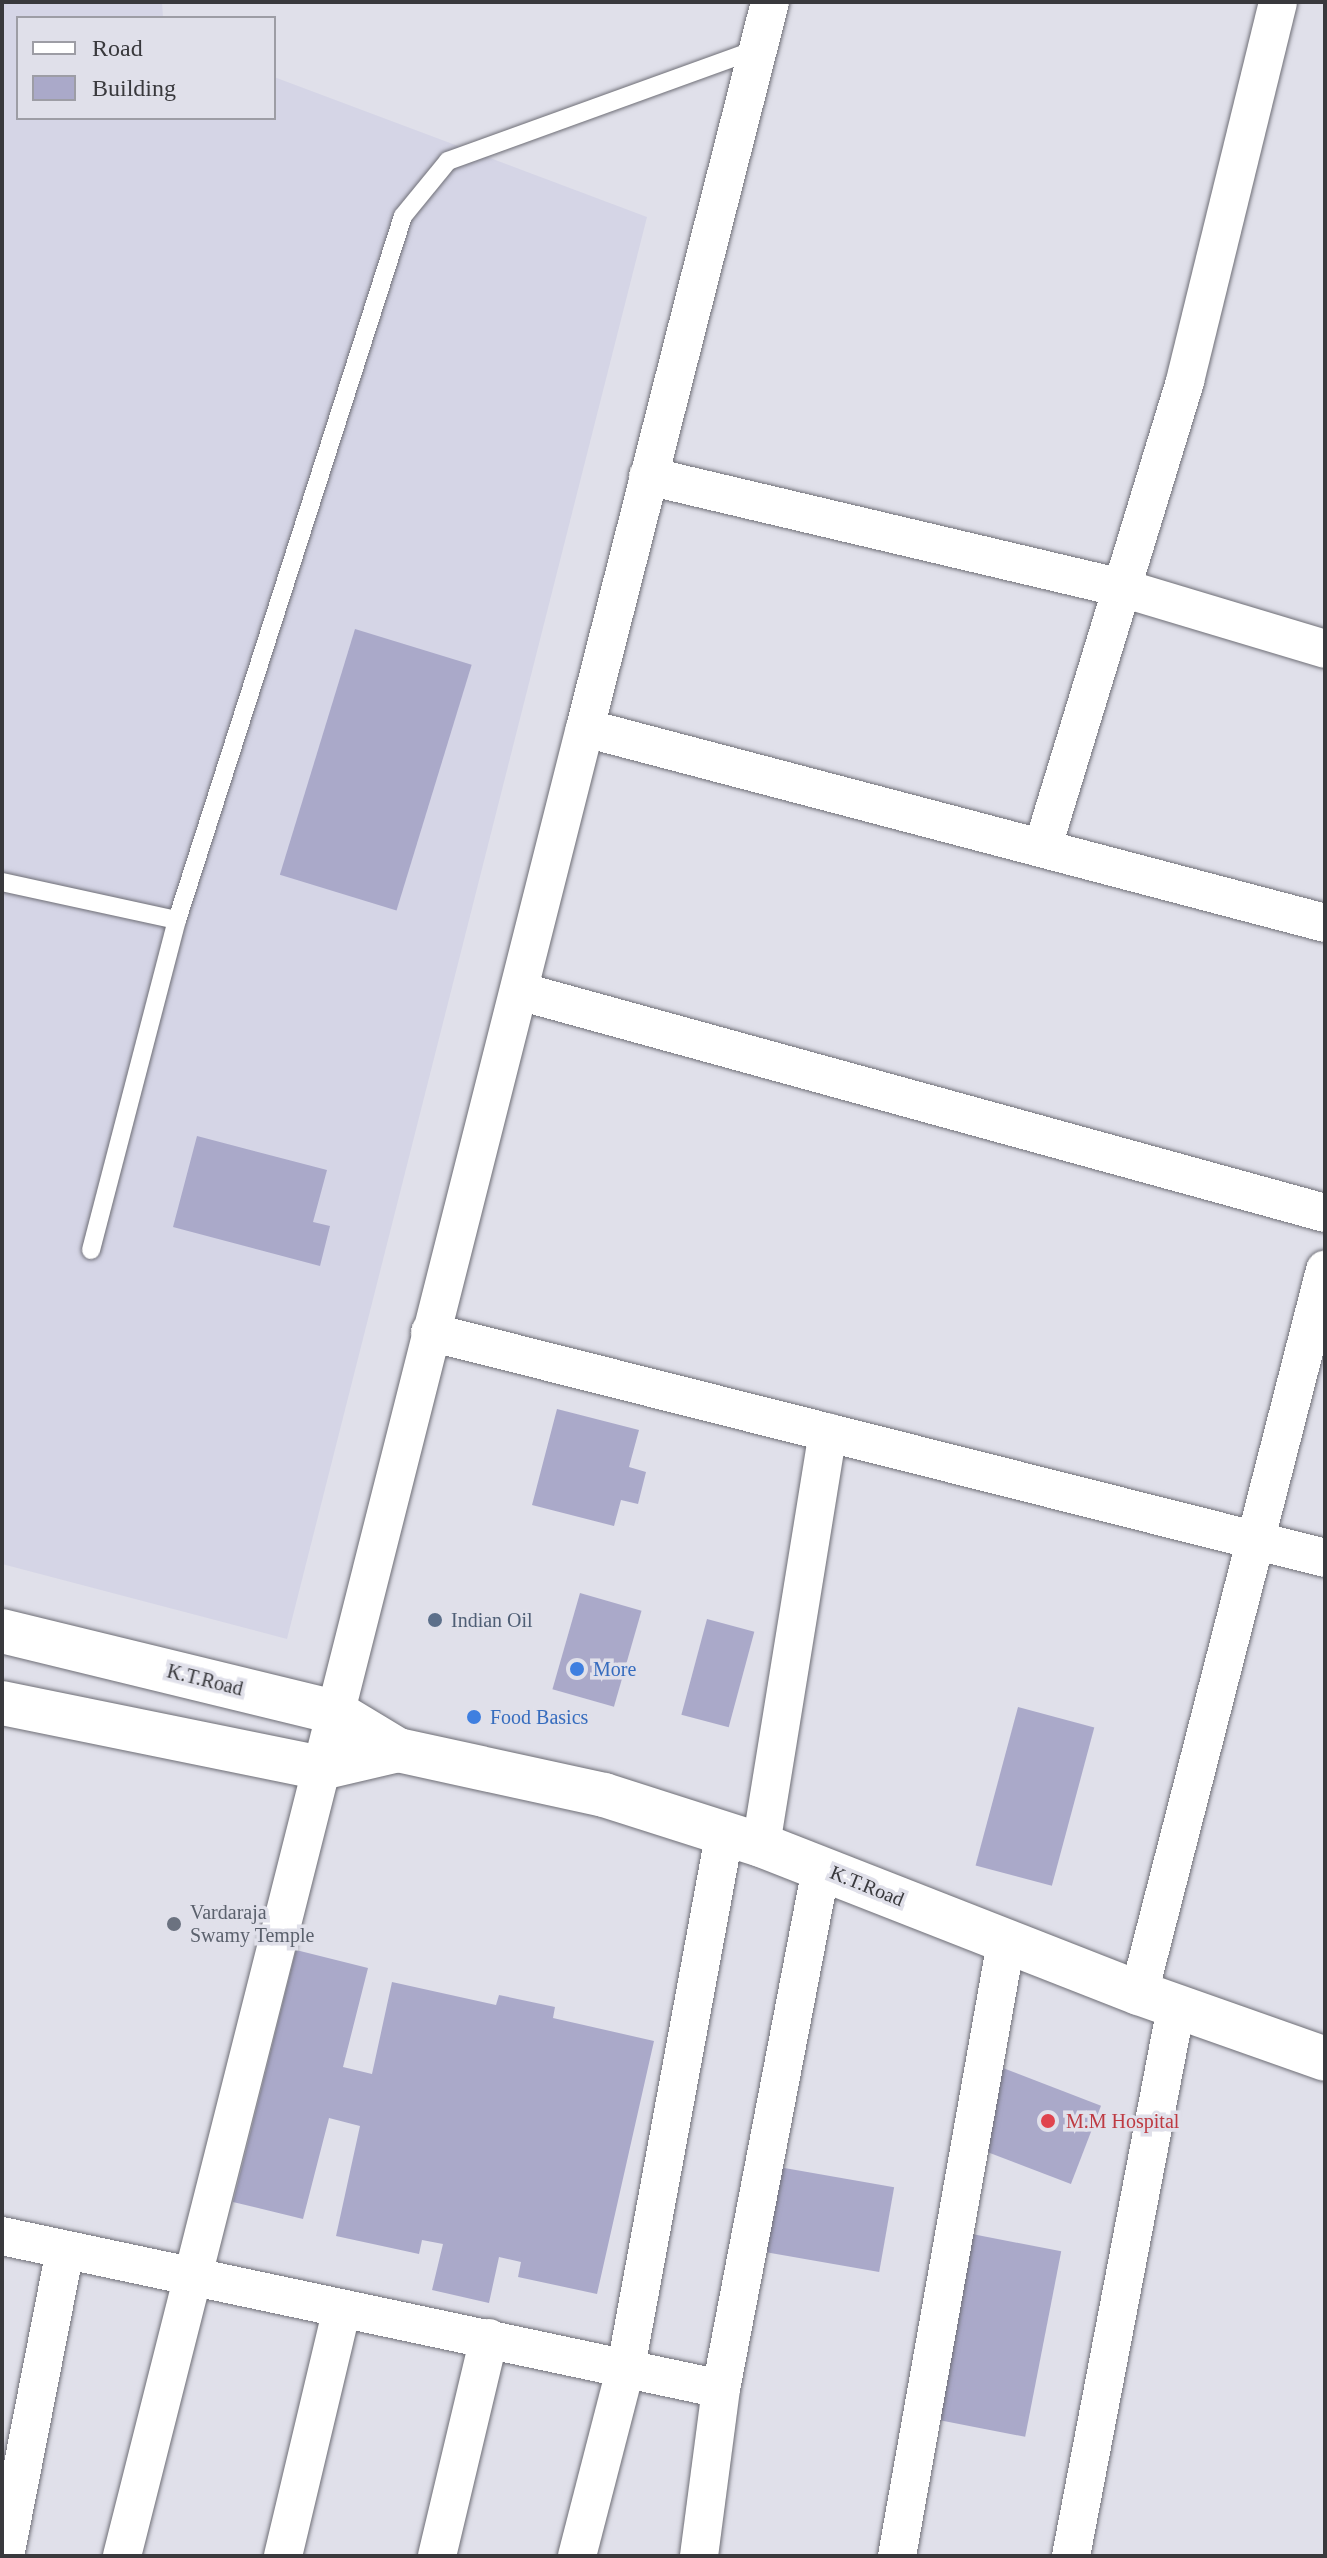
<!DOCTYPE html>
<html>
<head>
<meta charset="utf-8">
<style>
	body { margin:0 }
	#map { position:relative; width:1327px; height:2558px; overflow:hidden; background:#e0e0ea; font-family:Georgia,serif }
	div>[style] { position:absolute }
	.built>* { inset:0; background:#d5d5e6 }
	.building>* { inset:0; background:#aaa9c9; transform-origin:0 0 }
	.roads { filter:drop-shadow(0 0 2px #6e6e76) drop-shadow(0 0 2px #6e6e76) }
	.service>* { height:18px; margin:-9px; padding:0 9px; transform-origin:9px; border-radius:9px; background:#fff }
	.minor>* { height:38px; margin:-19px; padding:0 19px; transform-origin:19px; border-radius:19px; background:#fff }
	.secondary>* { height:44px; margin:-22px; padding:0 22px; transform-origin:22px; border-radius:22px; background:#fff }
	.dots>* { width:22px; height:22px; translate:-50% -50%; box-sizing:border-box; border:4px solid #e0e0ea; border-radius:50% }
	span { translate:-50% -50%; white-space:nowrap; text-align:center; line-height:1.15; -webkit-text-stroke:7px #e0e0ea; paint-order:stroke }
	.service-label { font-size:20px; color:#4e5e75 }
	.left { translate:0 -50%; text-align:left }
	.shop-label { font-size:20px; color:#366cbe }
	.street-label { font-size:20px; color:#39393d }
	.worship-label { font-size:20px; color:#5b616d }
	.health-label { font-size:20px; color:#be3a42 }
	.frame { position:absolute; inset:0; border:4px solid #39393d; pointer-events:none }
	.legend { position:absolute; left:16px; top:16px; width:260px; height:104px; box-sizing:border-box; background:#e0e0ea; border:2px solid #9d9da5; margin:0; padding:10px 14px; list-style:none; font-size:24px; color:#39393d }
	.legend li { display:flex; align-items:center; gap:16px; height:40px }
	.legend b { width:40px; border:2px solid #9d9da5 }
</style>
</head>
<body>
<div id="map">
	<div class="built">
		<div style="clip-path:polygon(2px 2px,162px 2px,163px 18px,18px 18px,18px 118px,274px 118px,274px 77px,647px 217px,287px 1639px,2px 1564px)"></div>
	</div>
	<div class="building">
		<div style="left:355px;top:629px;width:122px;height:257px;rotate:17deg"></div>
		<div style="clip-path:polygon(197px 1136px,327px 1170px,313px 1222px,330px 1226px,320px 1266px,173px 1227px)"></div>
		<div style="clip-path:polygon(557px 1409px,639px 1430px,629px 1467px,646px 1472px,638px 1504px,621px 1500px,614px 1526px,532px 1505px)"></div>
		<div style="left:580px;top:1593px;width:64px;height:100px;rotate:16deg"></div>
		<div style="left:707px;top:1619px;width:49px;height:99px;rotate:15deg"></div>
		<div style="left:1018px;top:1707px;width:79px;height:164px;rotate:15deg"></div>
		<div style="clip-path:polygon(296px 1950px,368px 1968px,343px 2067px,372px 2074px,392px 1982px,496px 2005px,499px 1995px,555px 2007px,553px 2018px,654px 2041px,597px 2294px,518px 2277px,521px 2262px,499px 2257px,489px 2303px,432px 2290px,443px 2244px,422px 2240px,419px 2254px,336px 2236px,360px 2126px,329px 2118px,303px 2219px,233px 2202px)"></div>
		<div style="left:1003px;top:2068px;width:105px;height:84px;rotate:21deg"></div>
		<div style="left:773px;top:2166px;width:123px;height:86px;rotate:10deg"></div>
		<div style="left:967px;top:2233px;width:96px;height:189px;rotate:11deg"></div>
	</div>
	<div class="roads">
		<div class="service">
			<div style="left:2px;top:882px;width:179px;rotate:12.3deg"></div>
			<div style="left:91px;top:1250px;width:341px;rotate:-75.4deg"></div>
			<div style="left:177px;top:920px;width:739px;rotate:-72.2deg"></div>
			<div style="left:403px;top:216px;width:71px;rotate:-50.7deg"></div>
			<div style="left:448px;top:161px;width:330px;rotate:-19.9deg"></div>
		</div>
		<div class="minor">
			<div style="left:648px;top:476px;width:487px;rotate:13.3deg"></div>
			<div style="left:1122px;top:588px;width:212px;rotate:16.7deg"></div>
			<div style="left:585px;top:728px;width:749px;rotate:-75.7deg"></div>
			<div style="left:1043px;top:846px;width:486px;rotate:-73deg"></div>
			<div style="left:1185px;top:381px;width:390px;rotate:-76.2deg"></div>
			<div style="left:519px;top:991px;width:836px;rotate:15.4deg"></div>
			<div style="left:430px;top:1332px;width:923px;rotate:14.17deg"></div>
			<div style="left:761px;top:1845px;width:418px;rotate:-80.8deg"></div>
			<div style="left:1139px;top:1993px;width:747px;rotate:-75.57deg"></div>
			<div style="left:2px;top:2236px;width:735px;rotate:12.01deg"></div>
			<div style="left:5px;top:2556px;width:312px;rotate:-78.9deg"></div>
			<div style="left:122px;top:2556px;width:1886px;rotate:-75.79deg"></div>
			<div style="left:585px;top:728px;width:765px;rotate:14.76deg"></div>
			<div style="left:283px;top:2556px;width:254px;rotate:-76.6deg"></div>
			<div style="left:437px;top:2556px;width:224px;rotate:-76.6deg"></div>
			<div style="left:577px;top:2556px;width:195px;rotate:-75.5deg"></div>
			<div style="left:626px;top:2367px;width:540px;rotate:-79.54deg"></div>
			<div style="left:699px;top:2556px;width:168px;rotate:-82.5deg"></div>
			<div style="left:721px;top:2389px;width:531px;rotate:-79.13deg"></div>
			<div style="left:897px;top:2556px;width:624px;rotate:-79.93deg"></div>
			<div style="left:1071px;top:2556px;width:559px;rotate:-79.17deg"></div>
		</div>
		<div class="secondary">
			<div style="left:2px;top:1631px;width:343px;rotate:13.7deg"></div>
			<div style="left:335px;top:1712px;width:74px;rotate:31.1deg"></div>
			<div style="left:398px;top:1750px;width:211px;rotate:12.3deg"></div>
			<div style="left:604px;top:1795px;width:165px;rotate:17.7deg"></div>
			<div style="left:761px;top:1845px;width:406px;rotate:21.4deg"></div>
			<div style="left:1139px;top:1993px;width:197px;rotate:19.5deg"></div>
			<div style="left:2px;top:1703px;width:326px;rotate:11.5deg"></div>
			<div style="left:321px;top:1768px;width:79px;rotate:-13.2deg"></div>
		</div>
	</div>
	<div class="dots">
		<div style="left:435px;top:1620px;background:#5c6f8a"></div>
		<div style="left:577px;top:1669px;background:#3f7fe0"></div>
		<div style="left:474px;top:1717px;background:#3f7fe0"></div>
		<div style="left:174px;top:1924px;background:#6b7280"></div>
		<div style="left:1048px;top:2121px;background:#e0444e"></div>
	</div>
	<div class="service-label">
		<span class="left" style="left:451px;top:1620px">Indian Oil</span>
	</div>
	<div class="shop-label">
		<span class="left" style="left:593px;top:1669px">More</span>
		<span class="left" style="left:490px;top:1717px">Food Basics</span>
	</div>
	<div class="street-label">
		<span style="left:205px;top:1680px;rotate:14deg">K.T.Road</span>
		<span style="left:867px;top:1886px;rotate:22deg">K.T.Road</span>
	</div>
	<div class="worship-label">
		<span class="left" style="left:190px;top:1924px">Vardaraja<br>Swamy Temple</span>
	</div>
	<div class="health-label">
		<span class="left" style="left:1066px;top:2121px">M.M Hospital</span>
	</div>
	<div class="frame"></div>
	<ul class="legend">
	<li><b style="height:10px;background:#fff"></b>Road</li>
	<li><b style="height:22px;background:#aaa9c9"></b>Building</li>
	</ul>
</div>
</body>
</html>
